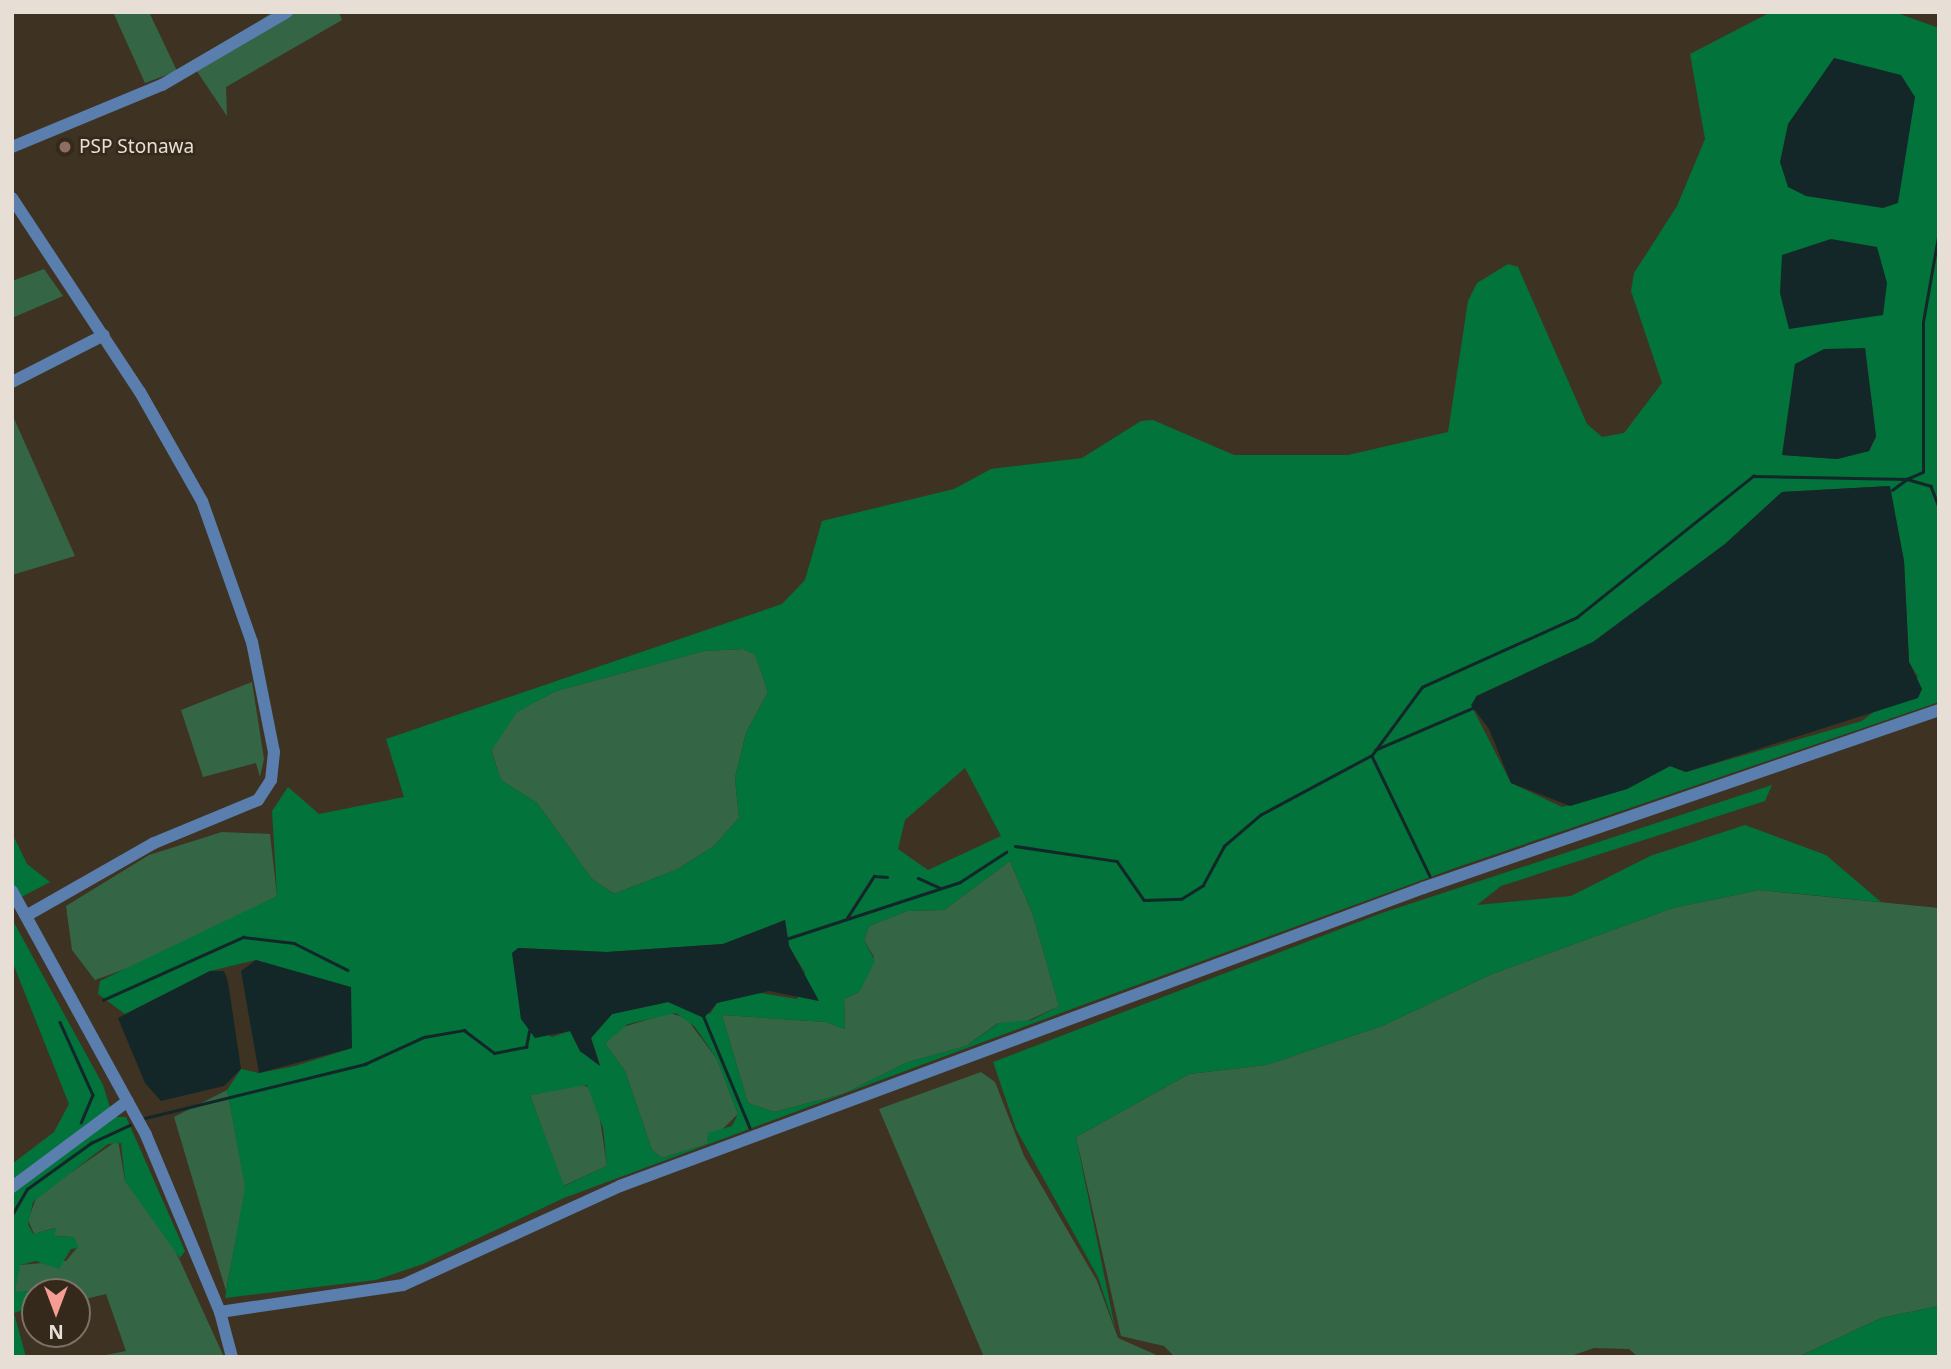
<!DOCTYPE html>
<html>
<head>
<meta charset="utf-8">
<style>
	body { margin:0 }
	#map { position:relative; width:1951px; height:1369px; overflow:hidden; background:#3e3323; font-family:"Noto Sans",sans-serif }
	div>[style] { position:absolute }
	.green>* { inset:0; background:#346645 }
	.forest>* { inset:0; background:#01733b }
	.water>* { inset:0; background:#132628 }
	.stream>* { height:2.5px; margin:-1.25px; padding:0 1.25px; transform-origin:1.25px; border-radius:1.25px; background:#132628 }
	.minor>* { height:12px; margin:-6px; padding:0 6px; transform-origin:6px; border-radius:6px; background:#5a7ead }
	.dots>* { width:19px; height:19px; translate:-50% -50%; box-sizing:border-box; border:4px solid #34291a; border-radius:50% }
	span { translate:-50% -50%; white-space:nowrap; text-align:center; line-height:1.15; -webkit-text-stroke:5px #34291a; paint-order:stroke }
	.poi-label { font-size:19px; color:#e7dfd6 }
	.left { translate:0 -50%; text-align:left }
	.frame { position:absolute; inset:0; border:14px solid #e7dfd6; pointer-events:none }
	.north { position:absolute; left:21px; top:1278px; width:70px; height:70px; box-sizing:border-box; background:#34291a; border:2px solid #7c7265; border-radius:50%; rotate:180deg; font-size:19px; font-weight:700; line-height:28px; text-align:center; color:#e7dfd6 }
	.north::after { content:''; display:block; margin:auto; width:24px; height:32px; background:#f59c93; clip-path:polygon(50% 0,100% 100%,50% 72%,0 100%) }
</style>
</head>
<body>
<div id="map">
	<div class="green">
		<div style="clip-path:polygon(113px 12px,149px 12px,177px 71px,145px 83px)"></div>
		<div style="clip-path:polygon(273px 12px,339px 12px,342px 20px,226px 87px,227px 116px,192px 64px)"></div>
		<div style="clip-path:polygon(44px 269px,63px 296px,12px 318px,12px 281px)"></div>
		<div style="clip-path:polygon(12px 414px,75px 556px,12px 575px)"></div>
		<div style="clip-path:polygon(743px 649px,755px 654px,768px 692px,746px 733px,735px 778px,739px 818px,714px 846px,678px 869px,614px 894px,592px 879px,537px 803px,501px 780px,491px 750px,516px 712px,556px 691px,704px 651px)"></div>
		<div style="clip-path:polygon(252px 682px,264px 759px,260px 777px,256px 763px,203px 777px,181px 710px)"></div>
		<div style="clip-path:polygon(222px 832px,270px 834px,277px 896px,156px 958px,95px 980px,72px 950px,66px 906px,149px 855px)"></div>
		<div style="clip-path:polygon(1010px 861px,1033px 915px,1059px 1006px,1025px 1022px,998px 1023px,966px 1046px,908px 1062px,843px 1094px,774px 1112px,748px 1103px,722px 1015px,826px 1022px,845px 1029px,844px 999px,858px 992px,874px 957px,864px 940px,869px 926px,907px 911px,944px 910px)"></div>
		<div style="clip-path:polygon(1759px 890px,1939px 908px,1939px 1306px,1881px 1318px,1798px 1357px,1638px 1357px,1629px 1349px,1594px 1348px,1568px 1357px,1175px 1357px,1164px 1346px,1121px 1336px,1076px 1137px,1189px 1074px,1266px 1065px,1382px 1026px,1492px 974px,1673px 908px)"></div>
		<div style="clip-path:polygon(670px 1013px,686px 1018px,717px 1059px,738px 1114px,707px 1144px,662px 1158px,652px 1150px,625px 1071px,605px 1043px,623px 1027px)"></div>
		<div style="clip-path:polygon(981px 1072px,995px 1082px,1024px 1156px,1097px 1281px,1118px 1338px,1161px 1357px,984px 1357px,879px 1109px)"></div>
		<div style="clip-path:polygon(582px 1085px,591px 1088px,599px 1113px,607px 1166px,563px 1186px,530px 1095px)"></div>
		<div style="clip-path:polygon(227px 1090px,246px 1187px,226px 1291px,174px 1117px)"></div>
		<div style="clip-path:polygon(118px 1140px,125px 1181px,170px 1239px,224px 1357px,96px 1357px,126px 1351px,106px 1294px,77px 1301px,73px 1291px,15px 1292px,19px 1265px,66px 1261px,77px 1248px,74px 1237px,54px 1236px,55px 1228px,34px 1234px,28px 1220px,37px 1196px)"></div>
	</div>
	<div class="forest">
		<div style="clip-path:polygon(evenodd,1771px 12px,1894px 12px,1939px 28px,1939px 702px,1455px 868px,1069px 1010px,564px 1198px,423px 1264px,376px 1280px,225px 1298px,245px 1187px,227px 1090px,241px 1069px,259px 1073px,295px 1066px,352px 1048px,339px 986px,256px 960px,210px 971px,125px 1014px,98px 994px,100px 981px,277px 896px,272px 811px,288px 787px,319px 814px,404px 797px,386px 739px,782px 604px,805px 580px,822px 521px,954px 489px,991px 469px,1082px 458px,1141px 421px,1153px 420px,1234px 455px,1348px 455px,1448px 432px,1468px 301px,1477px 283px,1508px 264px,1518px 267px,1587px 424px,1602px 437px,1624px 433px,1662px 383px,1631px 291px,1634px 273px,1677px 206px,1705px 139px,1690px 54px,1771px 12px,1782px 255px,1877px 262px,1887px 283px,1782px 255px,1771px 12px,1865px 348px,1876px 437px,1869px 451px,1837px 459px,1783px 455px,1795px 364px,1865px 348px,1771px 12px,1889px 486px,1904px 561px,1909px 662px,1918px 677px,1862px 721px,1686px 772px,1670px 766px,1627px 789px,1562px 807px,1511px 783px,1472px 707px,1476px 696px,1593px 642px,1725px 544px,1782px 492px,1889px 486px,1771px 12px,743px 649px,755px 655px,768px 692px,746px 733px,735px 778px,739px 818px,714px 846px,678px 869px,614px 894px,592px 879px,537px 803px,501px 780px,491px 751px,517px 712px,556px 691px,704px 651px,743px 649px,1771px 12px,965px 768px,1001px 836px,928px 870px,898px 849px,905px 820px,965px 768px,1771px 12px,1010px 861px,1033px 915px,1059px 1006px,1032px 1020px,999px 1023px,966px 1046px,908px 1062px,843px 1094px,774px 1112px,748px 1103px,722px 1015px,826px 1022px,845px 1029px,844px 999px,860px 991px,875px 961px,864px 940px,869px 926px,907px 911px,944px 910px,1010px 861px,1771px 12px,785px 920px,789px 946px,805px 973px,797px 999px,755px 992px,717px 1003px,710px 1014px,668px 1002px,612px 1014px,591px 1038px,600px 1065px,580px 1051px,570px 1031px,552px 1037px,521px 1019px,518px 948px,607px 952px,723px 944px,785px 920px,1771px 12px,676px 1013px,695px 1027px,717px 1059px,738px 1114px,732px 1126px,708px 1133px,707px 1144px,662px 1158px,652px 1150px,625px 1071px,605px 1043px,628px 1024px,676px 1013px,1771px 12px,587px 1085px,603px 1128px,607px 1166px,564px 1186px,530px 1095px,587px 1085px)"></div>
		<div style="clip-path:polygon(1772px 785px,1765px 801px,1501px 886px,1477px 905px,1571px 896px,1650px 856px,1745px 825px,1826px 855px,1881px 902px,1759px 890px,1673px 908px,1492px 974px,1382px 1026px,1266px 1065px,1189px 1074px,1076px 1137px,1115px 1328px,1098px 1277px,1016px 1129px,993px 1062px,1382px 913px)"></div>
		<div style="clip-path:polygon(12px 833px,27px 864px,50px 882px,12px 902px)"></div>
		<div style="clip-path:polygon(12px 919px,103px 1085px,113px 1117px,126px 1117px,185px 1251px,180px 1258px,125px 1181px,121px 1143px,108px 1144px,33px 1202px,28px 1224px,33px 1234px,57px 1228px,54px 1236px,74px 1237px,79px 1248px,71px 1249px,59px 1269px,36px 1261px,20px 1265px,15px 1292px,89px 1286px,35px 1292px,35px 1306px,14px 1313px,26px 1357px,12px 1357px,12px 1164px,54px 1132px,69px 1104px,12px 961px)"></div>
		<div style="clip-path:polygon(1939px 1306px,1939px 1357px,1798px 1357px,1881px 1318px)"></div>
	</div>
	<div class="water">
		<div style="clip-path:polygon(1834px 58px,1901px 75px,1915px 97px,1898px 203px,1883px 208px,1806px 196px,1788px 187px,1780px 162px,1788px 124px)"></div>
		<div style="clip-path:polygon(1831px 239px,1877px 247px,1887px 283px,1883px 315px,1789px 329px,1780px 293px,1782px 255px)"></div>
		<div style="clip-path:polygon(1865px 348px,1876px 436px,1869px 451px,1837px 459px,1782px 455px,1795px 364px,1824px 349px)"></div>
		<div style="clip-path:polygon(1890px 486px,1904px 561px,1909px 662px,1922px 689px,1918px 698px,1686px 772px,1670px 766px,1627px 789px,1570px 806px,1511px 783px,1489px 729px,1471px 705px,1477px 696px,1593px 642px,1725px 544px,1782px 492px)"></div>
		<div style="clip-path:polygon(785px 920px,789px 946px,819px 1001px,769px 991px,717px 1003px,704px 1018px,668px 1002px,612px 1014px,591px 1038px,600px 1066px,580px 1051px,570px 1031px,535px 1038px,521px 1019px,512px 953px,518px 948px,607px 952px,723px 944px)"></div>
		<div style="clip-path:polygon(256px 960px,351px 987px,352px 1048px,259px 1073px,241px 971px)"></div>
		<div style="clip-path:polygon(210px 971px,224px 971px,228px 982px,241px 1069px,224px 1086px,161px 1101px,145px 1083px,118px 1018px)"></div>
	</div>
	<div class="stream">
		<div style="left:1892px;top:490px;width:19px;rotate:-36deg"></div>
		<div style="left:1907px;top:479px;width:25px;rotate:16deg"></div>
		<div style="left:1931px;top:486px;width:22px;rotate:69deg"></div>
		<div style="left:1375px;top:750px;width:109px;rotate:-23.3deg"></div>
		<div style="left:1372px;top:756px;width:133px;rotate:64.2deg"></div>
		<div style="left:1015px;top:846px;width:103px;rotate:8.4deg"></div>
		<div style="left:1117px;top:861px;width:47px;rotate:55.3deg"></div>
		<div style="left:1144px;top:900px;width:37px;rotate:-2deg"></div>
		<div style="left:1181px;top:899px;width:26px;rotate:-32deg"></div>
		<div style="left:1203px;top:885px;width:44px;rotate:-61.7deg"></div>
		<div style="left:1224px;top:846px;width:48px;rotate:-40.7deg"></div>
		<div style="left:1260px;top:815px;width:127px;rotate:-28.2deg"></div>
		<div style="left:1372px;top:755px;width:84px;rotate:-53.7deg"></div>
		<div style="left:1422px;top:687px;width:170px;rotate:-24.3deg"></div>
		<div style="left:1577px;top:617px;width:226px;rotate:-38.7deg"></div>
		<div style="left:1753px;top:476px;width:154px;rotate:1.1deg"></div>
		<div style="left:1907px;top:479px;width:17px;rotate:-24deg"></div>
		<div style="left:1923px;top:472px;width:150px;rotate:-90deg"></div>
		<div style="left:1923px;top:322px;width:92px;rotate:-80deg"></div>
		<div style="left:918px;top:878px;width:24px;rotate:24deg"></div>
		<div style="left:847px;top:918px;width:50px;rotate:-57.3deg"></div>
		<div style="left:874px;top:876px;width:13px;rotate:4deg"></div>
		<div style="left:786px;top:939px;width:183px;rotate:-18.1deg"></div>
		<div style="left:960px;top:882px;width:55px;rotate:-33.1deg"></div>
		<div style="left:103px;top:1000px;width:154px;rotate:-24.2deg"></div>
		<div style="left:243px;top:937px;width:51px;rotate:6.7deg"></div>
		<div style="left:294px;top:943px;width:60px;rotate:26.6deg"></div>
		<div style="left:703px;top:1015px;width:122px;rotate:67.4deg"></div>
		<div style="left:60px;top:1022px;width:80px;rotate:65.7deg"></div>
		<div style="left:93px;top:1095px;width:30px;rotate:113deg"></div>
		<div style="left:145px;top:1118px;width:227px;rotate:-13.8deg"></div>
		<div style="left:365px;top:1064px;width:65px;rotate:-24.6deg"></div>
		<div style="left:424px;top:1037px;width:41px;rotate:-9.9deg"></div>
		<div style="left:464px;top:1030px;width:38px;rotate:37deg"></div>
		<div style="left:494px;top:1053px;width:33px;rotate:-11deg"></div>
		<div style="left:526px;top:1047px;width:16px;rotate:-79deg"></div>
		<div style="left:12px;top:1215px;width:30px;rotate:-60deg"></div>
		<div style="left:27px;top:1189px;width:79px;rotate:-35.7deg"></div>
		<div style="left:91px;top:1143px;width:43px;rotate:-24.8deg"></div>
	</div>
	<div class="minor">
		<div style="left:12px;top:147px;width:162px;rotate:-22.5deg"></div>
		<div style="left:162px;top:85px;width:145px;rotate:-30.3deg"></div>
		<div style="left:12px;top:198px;width:232px;rotate:56.6deg"></div>
		<div style="left:140px;top:392px;width:125px;rotate:60.4deg"></div>
		<div style="left:202px;top:501px;width:150px;rotate:70.5deg"></div>
		<div style="left:252px;top:642px;width:112px;rotate:78.7deg"></div>
		<div style="left:274px;top:752px;width:28px;rotate:96deg"></div>
		<div style="left:271px;top:780px;width:24px;rotate:123deg"></div>
		<div style="left:258px;top:800px;width:113px;rotate:157.5deg"></div>
		<div style="left:154px;top:843px;width:147px;rotate:150.3deg"></div>
		<div style="left:12px;top:382px;width:103px;rotate:-27.1deg"></div>
		<div style="left:12px;top:891px;width:278px;rotate:61.2deg"></div>
		<div style="left:146px;top:1135px;width:192px;rotate:67.3deg"></div>
		<div style="left:220px;top:1312px;width:47px;rotate:75.1deg"></div>
		<div style="left:12px;top:1187px;width:144px;rotate:-36.6deg"></div>
		<div style="left:220px;top:1312px;width:185px;rotate:-8.4deg"></div>
		<div style="left:403px;top:1285px;width:239px;rotate:-24.5deg"></div>
		<div style="left:620px;top:1186px;width:857px;rotate:-20.36deg"></div>
		<div style="left:1423px;top:888px;width:546px;rotate:-19.03deg"></div>
	</div>
	<div class="dots">
		<div style="left:65px;top:147px;background:#8d6e63"></div>
	</div>
	<div class="poi-label">
		<span class="left" style="left:79px;top:147px">PSP Stonawa</span>
	</div>
	<div class="frame"></div>
	<div class="north">N</div>
</div>
</body>
</html>
